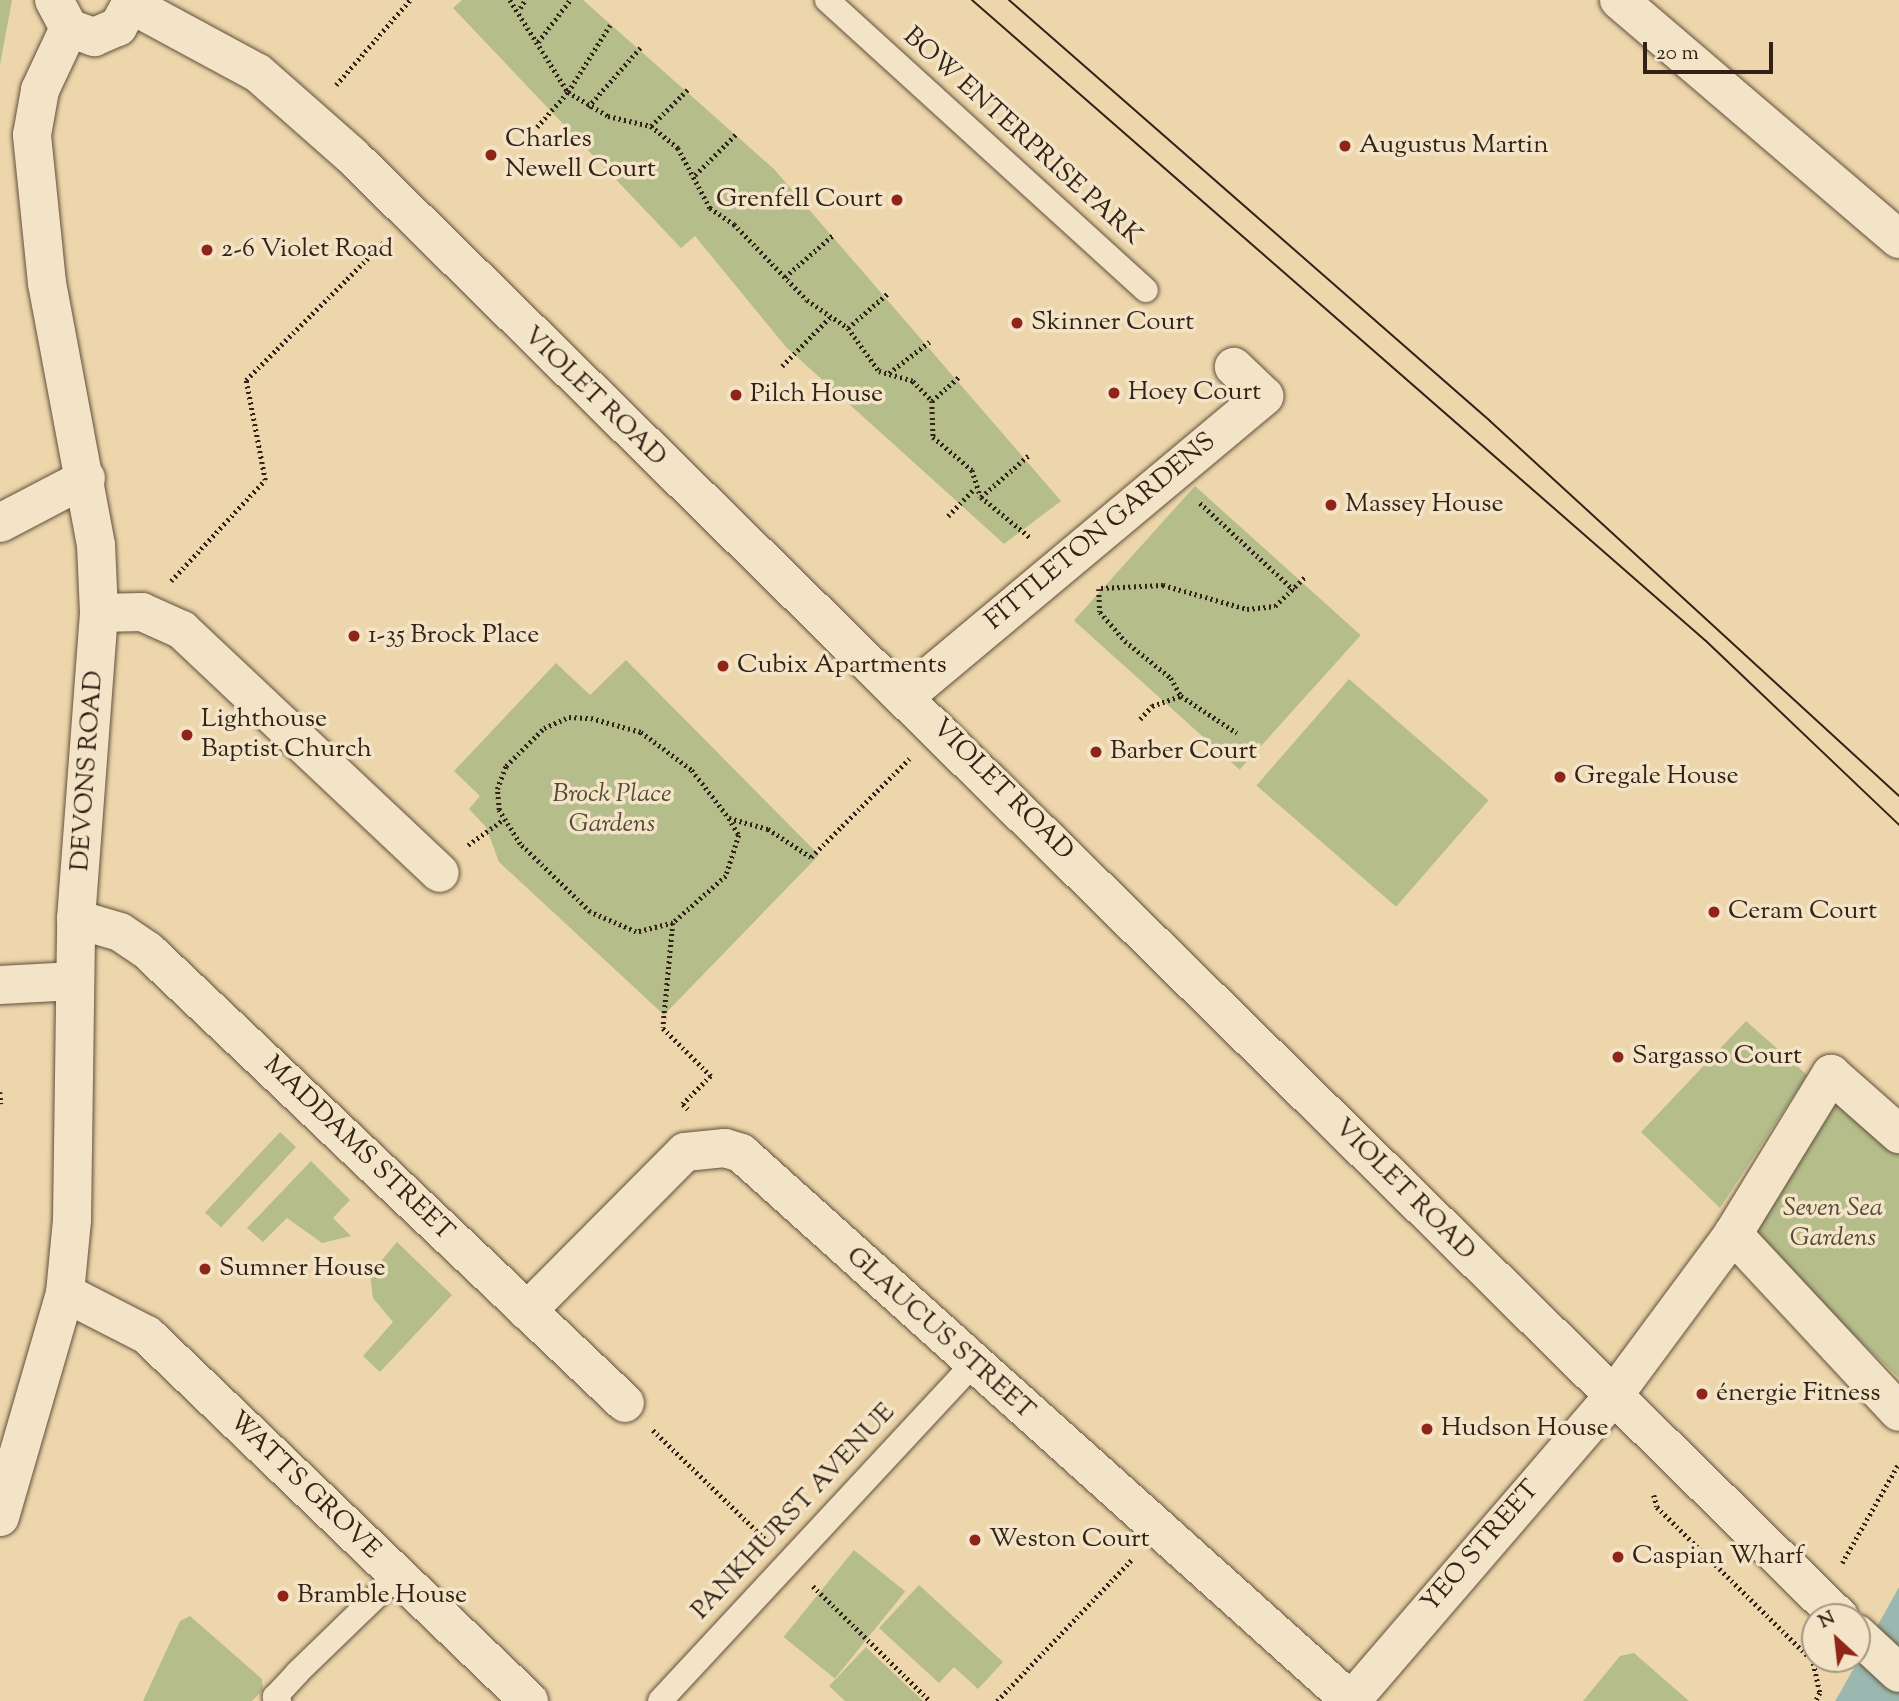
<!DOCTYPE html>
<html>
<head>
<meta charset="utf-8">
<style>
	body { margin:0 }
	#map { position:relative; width:1899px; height:1701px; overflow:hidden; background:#edd6ab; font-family:"Sorts Mill Goudy",serif }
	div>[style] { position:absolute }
	.green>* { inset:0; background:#b5be8b; transform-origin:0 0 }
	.water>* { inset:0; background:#9ab8af }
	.path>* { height:4.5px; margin-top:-2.25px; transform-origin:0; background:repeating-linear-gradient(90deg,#332317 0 2px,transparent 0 5.5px) }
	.roads { filter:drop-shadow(0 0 2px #62503c) drop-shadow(0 0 2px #62503c) }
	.lane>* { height:24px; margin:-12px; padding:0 12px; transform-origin:12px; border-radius:12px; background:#f3e4c8 }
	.street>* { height:38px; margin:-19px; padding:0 19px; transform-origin:19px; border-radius:19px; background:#f3e4c8 }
	.secondary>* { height:38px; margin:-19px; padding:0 19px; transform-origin:19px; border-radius:19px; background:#f3e4c8 }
	.tram>* { height:2px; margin:-1px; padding:0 1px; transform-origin:1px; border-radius:1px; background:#332317 }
	.dots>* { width:19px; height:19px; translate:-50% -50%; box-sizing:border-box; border:4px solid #f3e4c8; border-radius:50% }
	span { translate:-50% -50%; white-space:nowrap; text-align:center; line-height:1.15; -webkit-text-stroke:7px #f3e4c8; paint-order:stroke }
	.street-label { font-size:26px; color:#332317 }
	.poi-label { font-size:26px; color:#332317 }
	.left { translate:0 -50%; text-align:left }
	.right { translate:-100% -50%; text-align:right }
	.park-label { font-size:26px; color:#544a34; font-style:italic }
	.north { position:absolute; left:1801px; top:1603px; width:70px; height:70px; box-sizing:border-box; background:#f3e4c8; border:2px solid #a69781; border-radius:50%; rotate:333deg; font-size:19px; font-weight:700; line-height:28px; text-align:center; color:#332317 }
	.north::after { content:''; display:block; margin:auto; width:24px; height:32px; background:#8f2418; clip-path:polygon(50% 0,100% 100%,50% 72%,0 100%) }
	.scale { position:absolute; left:1643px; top:42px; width:130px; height:32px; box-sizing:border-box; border:4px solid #332317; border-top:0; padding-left:9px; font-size:21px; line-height:24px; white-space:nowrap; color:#332317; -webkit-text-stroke:5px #f3e4c8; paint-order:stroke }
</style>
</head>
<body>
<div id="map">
	<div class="green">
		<div style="clip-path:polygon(0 0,12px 0,0 65px)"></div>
		<div style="clip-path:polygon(462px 0,583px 0,774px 169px,1061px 501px,1004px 544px,786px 347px,695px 236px,681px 248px,453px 8px)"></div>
		<div style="left:1195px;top:486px;width:223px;height:181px;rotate:42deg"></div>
		<div style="clip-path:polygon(626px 660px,819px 855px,664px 1015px,499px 862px,486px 827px,469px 809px,480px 796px,454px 771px,556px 663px,590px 695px)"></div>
		<div style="left:1349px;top:679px;width:185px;height:141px;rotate:41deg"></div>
		<div style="clip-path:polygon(1746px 1021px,1807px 1075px,1720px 1208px,1641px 1132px)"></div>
		<div style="clip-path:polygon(1835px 1099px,1899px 1155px,1899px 1378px,1748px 1234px)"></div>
		<div style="left:280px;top:1132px;width:22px;height:110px;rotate:43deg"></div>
		<div style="clip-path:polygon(311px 1161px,350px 1200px,333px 1218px,351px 1236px,322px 1243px,287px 1218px,263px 1242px,247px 1228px)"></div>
		<div style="clip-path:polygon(397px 1242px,452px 1295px,380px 1372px,363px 1356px,393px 1322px,373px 1298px,370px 1274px)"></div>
		<div style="left:854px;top:1550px;width:66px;height:112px;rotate:39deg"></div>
		<div style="clip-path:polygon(919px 1585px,1003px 1662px,978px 1689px,954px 1667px,939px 1683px,879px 1628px)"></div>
		<div style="clip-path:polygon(190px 1616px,262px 1679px,263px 1690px,252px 1701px,143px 1701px,180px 1621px)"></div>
		<div style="clip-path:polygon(866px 1647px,923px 1701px,845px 1701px,829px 1686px)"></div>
		<div style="clip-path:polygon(1634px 1653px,1689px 1701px,1583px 1701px,1620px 1656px)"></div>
	</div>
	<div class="water">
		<div style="clip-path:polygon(1899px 1587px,1899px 1701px,1835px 1701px,1841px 1691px)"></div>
	</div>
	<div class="path">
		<div style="left:510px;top:0;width:109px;rotate:57.8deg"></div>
		<div style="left:568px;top:92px;width:47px;rotate:31deg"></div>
		<div style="left:608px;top:116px;width:44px;rotate:13.1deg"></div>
		<div style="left:651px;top:126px;width:35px;rotate:39deg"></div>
		<div style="left:678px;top:148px;width:68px;rotate:61.9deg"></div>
		<div style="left:710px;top:208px;width:29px;rotate:34deg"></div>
		<div style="left:734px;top:224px;width:105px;rotate:46.2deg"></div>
		<div style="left:807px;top:300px;width:50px;rotate:34.3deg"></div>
		<div style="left:848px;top:328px;width:53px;rotate:54.2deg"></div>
		<div style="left:879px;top:371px;width:35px;rotate:16deg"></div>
		<div style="left:913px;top:381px;width:28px;rotate:46deg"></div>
		<div style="left:932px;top:401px;width:36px;rotate:88deg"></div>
		<div style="left:933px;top:437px;width:51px;rotate:40.2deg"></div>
		<div style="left:972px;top:470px;width:28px;rotate:72deg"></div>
		<div style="left:981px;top:497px;width:65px;rotate:39.4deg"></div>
		<div style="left:520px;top:8px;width:9px;rotate:-58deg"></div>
		<div style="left:538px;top:42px;width:53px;rotate:-52.7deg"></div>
		<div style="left:336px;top:85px;width:113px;rotate:-49deg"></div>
		<div style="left:588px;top:107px;width:79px;rotate:-48.6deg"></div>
		<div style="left:651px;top:126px;width:52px;rotate:-45deg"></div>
		<div style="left:537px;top:127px;width:47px;rotate:-48.5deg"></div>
		<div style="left:568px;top:92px;width:79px;rotate:-57.9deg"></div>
		<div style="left:695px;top:175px;width:58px;rotate:-45deg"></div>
		<div style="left:785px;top:277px;width:64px;rotate:-41.2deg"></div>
		<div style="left:848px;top:328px;width:52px;rotate:-41.1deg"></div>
		<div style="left:782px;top:366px;width:69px;rotate:-45.6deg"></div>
		<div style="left:889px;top:373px;width:51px;rotate:-37.8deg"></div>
		<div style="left:932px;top:401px;width:36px;rotate:-42deg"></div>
		<div style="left:981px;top:497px;width:64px;rotate:-41.2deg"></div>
		<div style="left:1200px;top:503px;width:128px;rotate:42.8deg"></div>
		<div style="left:948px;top:516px;width:37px;rotate:-46deg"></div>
		<div style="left:171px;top:581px;width:138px;rotate:-47.1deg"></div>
		<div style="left:265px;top:480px;width:102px;rotate:-100.8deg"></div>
		<div style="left:246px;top:380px;width:195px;rotate:-45deg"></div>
		<div style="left:1101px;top:588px;width:62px;rotate:-2.8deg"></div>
		<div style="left:1163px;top:585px;width:87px;rotate:15.9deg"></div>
		<div style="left:1247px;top:609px;width:28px;rotate:-6deg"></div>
		<div style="left:1275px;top:606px;width:43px;rotate:-44.1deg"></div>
		<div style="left:1099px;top:589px;width:23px;rotate:88deg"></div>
		<div style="left:1100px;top:612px;width:38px;rotate:49deg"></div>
		<div style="left:1125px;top:641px;width:59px;rotate:38.8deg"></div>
		<div style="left:1171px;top:678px;width:21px;rotate:61deg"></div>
		<div style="left:1181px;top:696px;width:67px;rotate:33.5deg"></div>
		<div style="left:1140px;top:719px;width:18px;rotate:-47deg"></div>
		<div style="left:1152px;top:706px;width:31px;rotate:-19deg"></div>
		<div style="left:729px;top:818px;width:20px;rotate:60deg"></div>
		<div style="left:739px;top:835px;width:43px;rotate:107.6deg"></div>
		<div style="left:726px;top:876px;width:71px;rotate:138.4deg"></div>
		<div style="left:673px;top:923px;width:38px;rotate:166deg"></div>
		<div style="left:636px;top:932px;width:50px;rotate:-156.5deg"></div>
		<div style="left:590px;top:912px;width:98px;rotate:-135.8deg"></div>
		<div style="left:520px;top:844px;width:40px;rotate:-122deg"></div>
		<div style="left:499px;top:810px;width:21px;rotate:-95deg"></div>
		<div style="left:497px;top:789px;width:25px;rotate:-69deg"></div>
		<div style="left:506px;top:766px;width:54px;rotate:-45deg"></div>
		<div style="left:544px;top:728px;width:27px;rotate:-24deg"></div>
		<div style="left:569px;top:717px;width:22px;rotate:3deg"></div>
		<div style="left:591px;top:718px;width:52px;rotate:15.6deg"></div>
		<div style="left:641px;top:732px;width:64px;rotate:36.7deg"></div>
		<div style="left:692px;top:770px;width:61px;rotate:52.4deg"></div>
		<div style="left:729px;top:818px;width:41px;rotate:15.8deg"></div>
		<div style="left:768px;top:829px;width:51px;rotate:33.1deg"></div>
		<div style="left:811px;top:857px;width:139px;rotate:-45deg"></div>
		<div style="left:468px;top:845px;width:44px;rotate:-35.8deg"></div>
		<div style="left:673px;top:923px;width:105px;rotate:95.4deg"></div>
		<div style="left:663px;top:1028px;width:68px;rotate:45deg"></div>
		<div style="left:711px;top:1076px;width:40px;rotate:135deg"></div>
		<div style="left:683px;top:1104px;width:7px;rotate:45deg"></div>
		<div style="left:0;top:1092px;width:12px;rotate:85deg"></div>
		<div style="left:653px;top:1430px;width:156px;rotate:44.2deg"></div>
		<div style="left:1654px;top:1495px;width:12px;rotate:76deg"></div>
		<div style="left:1657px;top:1507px;width:214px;rotate:44.6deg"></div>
		<div style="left:1842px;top:1563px;width:115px;rotate:-60.3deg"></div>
		<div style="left:813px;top:1586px;width:164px;rotate:44.5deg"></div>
		<div style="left:1810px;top:1647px;width:47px;rotate:77.7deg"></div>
		<div style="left:1820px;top:1693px;width:9px;rotate:117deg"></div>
		<div style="left:997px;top:1701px;width:197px;rotate:-46.4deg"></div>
	</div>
	<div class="roads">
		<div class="lane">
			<div style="left:827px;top:0;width:431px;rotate:42.3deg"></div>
			<div style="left:279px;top:1701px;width:6px;rotate:-135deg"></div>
			<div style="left:275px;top:1697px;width:33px;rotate:-47deg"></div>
			<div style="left:297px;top:1673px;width:139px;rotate:-44.1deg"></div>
			<div style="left:660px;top:1701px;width:459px;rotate:-47.1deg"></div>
		</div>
		<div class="street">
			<div style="left:1619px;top:0;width:368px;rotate:40.5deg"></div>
			<div style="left:0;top:523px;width:97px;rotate:-27.6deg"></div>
			<div style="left:99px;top:613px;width:43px;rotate:-1.3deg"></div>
			<div style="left:142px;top:612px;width:44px;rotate:24.2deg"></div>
			<div style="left:182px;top:630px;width:354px;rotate:43.3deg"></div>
			<div style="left:907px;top:695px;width:466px;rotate:-39.9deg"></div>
			<div style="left:1264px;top:396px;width:42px;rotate:-136deg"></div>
			<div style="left:76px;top:919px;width:46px;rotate:16.5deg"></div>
			<div style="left:120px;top:932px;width:34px;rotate:34deg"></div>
			<div style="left:148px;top:951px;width:657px;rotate:43.46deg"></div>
			<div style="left:0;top:985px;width:75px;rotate:-3.1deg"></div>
			<div style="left:1733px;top:1234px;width:243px;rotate:47deg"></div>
			<div style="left:65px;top:1293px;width:92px;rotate:27.1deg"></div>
			<div style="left:147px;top:1335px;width:529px;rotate:43.77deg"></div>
			<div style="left:527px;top:1311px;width:224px;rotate:-45.2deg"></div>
			<div style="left:685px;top:1152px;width:40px;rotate:-5.7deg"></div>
			<div style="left:725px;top:1148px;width:17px;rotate:17deg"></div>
			<div style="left:741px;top:1153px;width:820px;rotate:41.94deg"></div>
			<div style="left:1351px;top:1701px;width:403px;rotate:-49.3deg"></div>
			<div style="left:1614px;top:1395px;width:200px;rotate:-53.5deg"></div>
			<div style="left:1733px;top:1234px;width:188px;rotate:-58.5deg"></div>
			<div style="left:1831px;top:1074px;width:91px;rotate:41.4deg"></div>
		</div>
		<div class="secondary">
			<div style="left:54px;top:0;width:32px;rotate:62deg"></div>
			<div style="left:69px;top:28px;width:27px;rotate:20deg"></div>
			<div style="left:94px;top:37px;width:26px;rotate:-23deg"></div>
			<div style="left:118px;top:27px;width:31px;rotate:-61deg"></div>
			<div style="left:132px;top:5px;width:143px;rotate:28.4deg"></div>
			<div style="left:258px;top:73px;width:125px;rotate:41.4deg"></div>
			<div style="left:352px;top:156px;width:2085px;rotate:44.49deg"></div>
			<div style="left:0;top:1517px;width:233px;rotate:-73.8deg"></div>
			<div style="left:65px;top:1293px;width:73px;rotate:-84.5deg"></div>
			<div style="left:72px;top:1220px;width:301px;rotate:-89.2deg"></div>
			<div style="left:76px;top:919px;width:307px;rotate:-85.7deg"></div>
			<div style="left:99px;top:613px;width:68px;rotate:-92.5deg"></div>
			<div style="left:96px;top:545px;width:267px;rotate:-100.6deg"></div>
			<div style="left:47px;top:283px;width:149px;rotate:-95.8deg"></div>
			<div style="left:32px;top:135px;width:46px;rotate:-79.9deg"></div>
			<div style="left:40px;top:90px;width:68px;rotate:-64.9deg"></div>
			<div style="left:1857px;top:1634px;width:57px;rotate:42.9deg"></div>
		</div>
	</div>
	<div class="tram">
		<div style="left:972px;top:0;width:974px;rotate:41.13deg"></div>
		<div style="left:1706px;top:641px;width:267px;rotate:43.6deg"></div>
		<div style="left:1009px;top:0;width:639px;rotate:41.19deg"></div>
		<div style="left:1490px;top:421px;width:555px;rotate:42.52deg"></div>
	</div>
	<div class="dots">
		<div style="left:1345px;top:146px;background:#8f2418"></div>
		<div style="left:491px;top:155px;background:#8f2418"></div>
		<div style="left:897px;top:200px;background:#8f2418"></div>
		<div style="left:207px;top:250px;background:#8f2418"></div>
		<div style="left:1017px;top:323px;background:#8f2418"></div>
		<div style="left:1114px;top:393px;background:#8f2418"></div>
		<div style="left:736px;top:395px;background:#8f2418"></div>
		<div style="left:1331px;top:505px;background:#8f2418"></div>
		<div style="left:354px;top:636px;background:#8f2418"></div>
		<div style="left:723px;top:666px;background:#8f2418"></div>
		<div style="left:187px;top:735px;background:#8f2418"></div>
		<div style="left:1096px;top:752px;background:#8f2418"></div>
		<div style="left:1560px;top:777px;background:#8f2418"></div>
		<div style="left:1714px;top:912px;background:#8f2418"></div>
		<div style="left:1618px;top:1057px;background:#8f2418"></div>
		<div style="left:205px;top:1269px;background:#8f2418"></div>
		<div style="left:1702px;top:1394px;background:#8f2418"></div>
		<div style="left:1427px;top:1429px;background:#8f2418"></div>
		<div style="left:975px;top:1540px;background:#8f2418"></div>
		<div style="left:1618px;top:1557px;background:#8f2418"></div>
		<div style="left:283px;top:1596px;background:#8f2418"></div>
	</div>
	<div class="street-label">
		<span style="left:1022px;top:137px;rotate:42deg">BOW ENTERPRISE PARK</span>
		<span style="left:594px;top:397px;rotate:44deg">VIOLET ROAD</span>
		<span style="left:1101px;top:532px;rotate:-40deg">FITTLETON GARDENS</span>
		<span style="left:88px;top:771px;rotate:-86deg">DEVONS ROAD</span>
		<span style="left:1002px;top:790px;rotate:45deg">VIOLET ROAD</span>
		<span style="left:358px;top:1149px;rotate:44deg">MADDAMS STREET</span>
		<span style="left:1404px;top:1190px;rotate:45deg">VIOLET ROAD</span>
		<span style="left:940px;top:1334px;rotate:42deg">GLAUCUS STREET</span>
		<span style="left:304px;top:1486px;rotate:44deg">WATTS GROVE</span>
		<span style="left:794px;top:1512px;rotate:-47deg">PANKHURST AVENUE</span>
		<span style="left:1481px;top:1547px;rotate:-49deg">YEO STREET</span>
	</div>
	<div class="poi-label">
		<span class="left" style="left:505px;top:155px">Charles<br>Newell Court</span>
		<span class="left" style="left:1359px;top:146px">Augustus Martin</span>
		<span class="right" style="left:883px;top:200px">Grenfell Court</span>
		<span class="left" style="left:221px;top:250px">2-6 Violet Road</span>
		<span class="left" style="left:1031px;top:323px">Skinner Court</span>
		<span class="left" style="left:1128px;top:393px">Hoey Court</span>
		<span class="left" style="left:750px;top:395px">Pilch House</span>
		<span class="left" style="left:1345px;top:505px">Massey House</span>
		<span class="left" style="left:368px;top:636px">1-35 Brock Place</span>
		<span class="left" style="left:737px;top:666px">Cubix Apartments</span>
		<span class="left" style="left:201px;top:735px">Lighthouse<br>Baptist Church</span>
		<span class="left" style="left:1110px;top:752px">Barber Court</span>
		<span class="left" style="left:1574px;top:777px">Gregale House</span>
		<span class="left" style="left:1728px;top:912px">Ceram Court</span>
		<span class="left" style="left:1632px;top:1057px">Sargasso Court</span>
		<span class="left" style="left:219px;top:1269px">Sumner House</span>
		<span class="left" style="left:1716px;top:1394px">énergie Fitness</span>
		<span class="left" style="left:1441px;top:1429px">Hudson House</span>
		<span class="left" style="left:989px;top:1540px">Weston Court</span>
		<span class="left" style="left:1632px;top:1557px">Caspian Wharf</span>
		<span class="left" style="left:297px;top:1596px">Bramble House</span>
	</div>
	<div class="park-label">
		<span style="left:612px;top:810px">Brock Place<br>Gardens</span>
		<span style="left:1833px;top:1224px">Seven Sea<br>Gardens</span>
	</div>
	<div class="north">N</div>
	<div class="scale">20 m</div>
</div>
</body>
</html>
